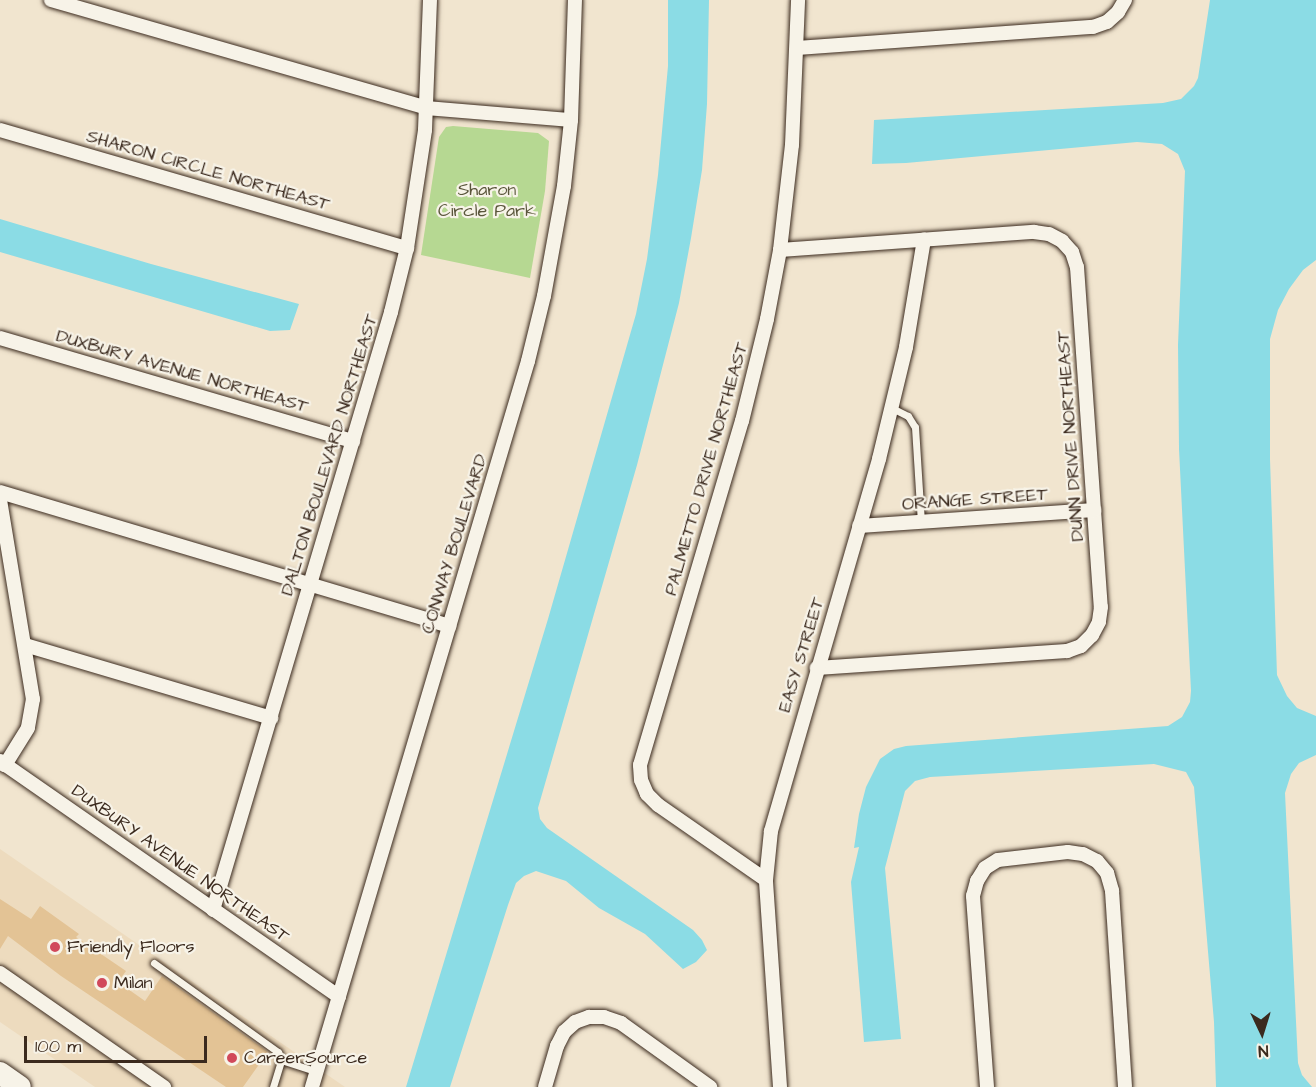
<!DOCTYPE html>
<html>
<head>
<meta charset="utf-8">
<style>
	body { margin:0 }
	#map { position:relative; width:1316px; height:1087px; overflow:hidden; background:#f1e5cf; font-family:"Architects Daughter",sans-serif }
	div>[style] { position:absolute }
	.built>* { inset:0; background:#eddbbe }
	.green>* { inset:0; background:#b6d892 }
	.water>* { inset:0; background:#8bdce5 }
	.building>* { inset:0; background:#e3c395 }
	.roads { filter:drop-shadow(0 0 2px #3b2a1e) drop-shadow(0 0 2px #3b2a1e) }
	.lane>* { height:7px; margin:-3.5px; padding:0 3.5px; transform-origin:3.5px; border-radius:3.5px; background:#f7f3e8 }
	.street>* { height:14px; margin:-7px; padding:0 7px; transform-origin:7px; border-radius:7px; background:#f7f3e8 }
	.primary>* { height:22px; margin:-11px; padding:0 11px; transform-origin:11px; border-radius:11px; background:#f7f3e8 }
	.dots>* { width:16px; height:16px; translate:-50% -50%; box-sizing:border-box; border:3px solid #f7f3e8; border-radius:50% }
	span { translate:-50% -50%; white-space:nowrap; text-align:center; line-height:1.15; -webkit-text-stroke:4.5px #f7f3e8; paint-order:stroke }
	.street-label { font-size:18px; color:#3b2a1e }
	.park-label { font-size:18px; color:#5a563b }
	.poi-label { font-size:18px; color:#3b2a1e }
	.left { translate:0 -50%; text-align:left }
	.north { position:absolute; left:1232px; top:1003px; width:60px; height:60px; -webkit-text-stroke:4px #f7f3e8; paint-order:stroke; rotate:176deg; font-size:16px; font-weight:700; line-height:24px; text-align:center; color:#3b2a1e }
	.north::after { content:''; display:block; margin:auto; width:21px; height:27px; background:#3b2a1e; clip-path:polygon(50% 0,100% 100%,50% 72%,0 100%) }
	.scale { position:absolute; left:24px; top:1036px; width:183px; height:27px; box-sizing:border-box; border:3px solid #3b2a1e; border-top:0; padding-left:8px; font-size:18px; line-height:21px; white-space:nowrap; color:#3b2a1e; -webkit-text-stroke:4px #f7f3e8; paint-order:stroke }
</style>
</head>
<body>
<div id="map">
	<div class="built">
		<div style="clip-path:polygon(0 849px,345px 1087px,95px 1087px,0 1022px)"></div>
	</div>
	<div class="green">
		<div style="clip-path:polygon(453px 126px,538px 133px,549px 141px,545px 191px,530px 278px,421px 255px,439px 137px,446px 127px)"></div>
	</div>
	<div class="water">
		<div style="clip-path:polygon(668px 0,709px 0,707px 104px,702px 170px,691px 238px,679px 303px,637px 465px,538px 808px,540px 819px,547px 828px,693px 930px,702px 940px,707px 950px,696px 962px,683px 969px,645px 934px,599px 908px,566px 881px,536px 871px,524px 876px,516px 883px,508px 905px,450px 1087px,406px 1087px,548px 619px,636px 314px,647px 259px,658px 175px,668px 66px)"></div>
		<div style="clip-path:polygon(1210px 0,1316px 0,1316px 260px,1303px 270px,1289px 289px,1278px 310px,1270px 339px,1270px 459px,1277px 675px,1287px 696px,1297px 708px,1316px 716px,1316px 755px,1299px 763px,1291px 774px,1285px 793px,1298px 1063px,1302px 1075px,1312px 1087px,1216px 1087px,1214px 1022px,1194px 787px,1186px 772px,1154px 764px,930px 777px,915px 781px,905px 791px,885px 868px,901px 1039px,864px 1042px,851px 882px,859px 847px,854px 848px,859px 814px,866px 787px,880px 759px,894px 749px,906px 746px,1168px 726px,1182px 717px,1190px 702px,1191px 691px,1179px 449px,1178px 345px,1185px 171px,1178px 154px,1162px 144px,1137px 142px,906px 163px,872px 164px,874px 120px,1163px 103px,1181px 99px,1194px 86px,1198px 78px)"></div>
		<div style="clip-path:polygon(0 219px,151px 264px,299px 304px,290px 330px,270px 331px,0 252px)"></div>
	</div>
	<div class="building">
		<div style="clip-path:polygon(0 899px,31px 919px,40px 906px,79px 934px,76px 937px,126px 971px,118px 982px,145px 1001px,162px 976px,268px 1052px,243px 1087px,226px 1087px,61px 976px,8px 936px,0 949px)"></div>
	</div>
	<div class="roads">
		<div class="lane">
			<div style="left:892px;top:408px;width:18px;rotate:27deg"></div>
			<div style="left:908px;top:416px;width:13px;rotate:58deg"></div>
			<div style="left:915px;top:427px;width:95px;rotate:86.4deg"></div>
			<div style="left:154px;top:963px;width:153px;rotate:35.7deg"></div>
			<div style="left:278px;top:1052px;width:9px;rotate:69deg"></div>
			<div style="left:273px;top:1087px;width:28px;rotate:-73deg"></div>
			<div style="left:281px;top:1060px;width:38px;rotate:18deg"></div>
		</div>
		<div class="street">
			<div style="left:51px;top:0;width:391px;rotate:16deg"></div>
			<div style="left:427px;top:108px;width:144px;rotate:4.8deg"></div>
			<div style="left:797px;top:48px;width:297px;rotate:-4.1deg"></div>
			<div style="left:1093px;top:27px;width:15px;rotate:-20deg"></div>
			<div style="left:1107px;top:22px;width:15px;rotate:-42deg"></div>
			<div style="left:1118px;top:12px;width:14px;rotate:-60deg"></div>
			<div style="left:0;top:130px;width:424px;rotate:16.2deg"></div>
			<div style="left:780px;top:250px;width:255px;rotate:-4.1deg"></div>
			<div style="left:1034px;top:232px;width:15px;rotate:8deg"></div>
			<div style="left:1049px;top:234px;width:15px;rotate:28deg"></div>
			<div style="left:1062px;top:241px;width:15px;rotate:48deg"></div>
			<div style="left:1072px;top:252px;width:16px;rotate:72deg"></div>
			<div style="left:1077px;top:267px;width:341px;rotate:86deg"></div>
			<div style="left:1101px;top:607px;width:15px;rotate:98deg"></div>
			<div style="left:1099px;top:622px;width:15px;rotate:118deg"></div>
			<div style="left:1092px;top:635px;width:16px;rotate:135deg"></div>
			<div style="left:1081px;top:646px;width:15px;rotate:160deg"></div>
			<div style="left:1067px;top:651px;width:251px;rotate:176.1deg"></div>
			<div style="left:0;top:338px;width:368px;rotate:16.3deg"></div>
			<div style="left:0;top:492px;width:469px;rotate:16.6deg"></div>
			<div style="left:0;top:500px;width:202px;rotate:80.6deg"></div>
			<div style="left:33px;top:699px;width:29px;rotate:100deg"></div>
			<div style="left:28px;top:728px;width:44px;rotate:121.9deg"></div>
			<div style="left:859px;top:526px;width:236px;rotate:-3.9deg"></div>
			<div style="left:25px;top:645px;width:257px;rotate:16.5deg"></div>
			<div style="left:0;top:761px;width:413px;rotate:34.8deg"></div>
			<div style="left:766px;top:880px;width:131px;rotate:-145.2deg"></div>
			<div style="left:658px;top:805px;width:16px;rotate:-135deg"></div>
			<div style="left:647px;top:794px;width:15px;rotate:-113deg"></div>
			<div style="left:641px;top:780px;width:15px;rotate:-94deg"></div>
			<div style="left:640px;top:765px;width:359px;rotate:-73.5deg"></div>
			<div style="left:742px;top:421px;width:105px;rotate:-76.2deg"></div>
			<div style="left:767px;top:319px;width:70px;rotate:-79.3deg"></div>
			<div style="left:780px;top:250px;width:106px;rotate:-83.5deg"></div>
			<div style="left:792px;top:145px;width:145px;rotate:-87.6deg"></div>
			<div style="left:213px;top:910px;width:624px;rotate:-73.42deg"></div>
			<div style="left:391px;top:312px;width:66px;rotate:-76deg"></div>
			<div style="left:407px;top:248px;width:119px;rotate:-81.3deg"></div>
			<div style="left:425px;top:130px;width:130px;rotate:-87.8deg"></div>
			<div style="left:0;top:973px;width:200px;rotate:34.8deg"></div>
			<div style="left:312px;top:1087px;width:757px;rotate:-73.43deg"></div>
			<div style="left:528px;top:361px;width:67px;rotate:-76.2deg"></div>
			<div style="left:544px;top:296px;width:112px;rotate:-79.7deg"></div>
			<div style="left:564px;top:186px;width:66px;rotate:-83.9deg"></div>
			<div style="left:571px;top:120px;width:120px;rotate:-88.1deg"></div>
			<div style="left:545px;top:1087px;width:43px;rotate:-73.7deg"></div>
			<div style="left:557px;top:1046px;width:16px;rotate:-63deg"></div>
			<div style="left:564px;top:1032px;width:15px;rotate:-42deg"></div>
			<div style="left:575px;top:1022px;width:15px;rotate:-20deg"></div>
			<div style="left:589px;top:1017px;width:15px"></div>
			<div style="left:604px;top:1017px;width:18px;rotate:19deg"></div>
			<div style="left:621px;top:1023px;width:110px;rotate:35.7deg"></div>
			<div style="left:780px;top:1087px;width:207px;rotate:-93.9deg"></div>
			<div style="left:766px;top:880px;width:49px;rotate:-84.2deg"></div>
			<div style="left:771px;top:831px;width:387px;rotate:-73.8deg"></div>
			<div style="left:879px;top:459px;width:115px;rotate:-76.4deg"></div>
			<div style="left:906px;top:347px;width:109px;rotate:-80.5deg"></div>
			<div style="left:987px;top:1087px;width:192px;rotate:-94.2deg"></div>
			<div style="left:973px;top:896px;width:16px;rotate:-75deg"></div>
			<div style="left:977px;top:881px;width:15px;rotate:-58deg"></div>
			<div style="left:985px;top:868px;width:15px;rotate:-32deg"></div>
			<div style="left:998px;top:860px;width:70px;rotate:-6.5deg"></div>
			<div style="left:1068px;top:852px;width:15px;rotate:8deg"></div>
			<div style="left:1083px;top:854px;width:16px;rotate:27deg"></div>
			<div style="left:1097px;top:861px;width:16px;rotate:50deg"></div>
			<div style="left:1107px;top:873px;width:19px;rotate:74deg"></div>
			<div style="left:1112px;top:891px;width:196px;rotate:86.2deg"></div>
		</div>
		<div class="primary">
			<div style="left:0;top:1073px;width:24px;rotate:35deg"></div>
		</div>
	</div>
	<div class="dots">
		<div style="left:55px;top:947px;background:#d1495b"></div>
		<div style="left:102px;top:983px;background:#d1495b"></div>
		<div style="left:232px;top:1058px;background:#d1495b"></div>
	</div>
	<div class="street-label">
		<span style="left:208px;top:171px;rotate:16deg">SHARON CIRCLE NORTHEAST</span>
		<span style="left:182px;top:372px;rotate:16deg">DUXBURY AVENUE NORTHEAST</span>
		<span style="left:1071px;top:436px;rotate:-94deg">DUNN DRIVE NORTHEAST</span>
		<span style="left:330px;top:455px;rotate:-73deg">DALTON BOULEVARD NORTHEAST</span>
		<span style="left:707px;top:469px;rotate:-74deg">PALMETTO DRIVE NORTHEAST</span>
		<span style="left:975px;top:500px;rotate:-4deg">ORANGE STREET</span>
		<span style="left:455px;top:544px;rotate:-73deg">CONWAY BOULEVARD</span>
		<span style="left:802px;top:655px;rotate:-73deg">EASY STREET</span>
		<span style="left:180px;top:864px;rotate:35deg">DUXBURY AVENUE NORTHEAST</span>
	</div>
	<div class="park-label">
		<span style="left:487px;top:201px">Sharon<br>Circle Park</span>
	</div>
	<div class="poi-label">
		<span class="left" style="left:67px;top:947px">Friendly Floors</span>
		<span class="left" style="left:114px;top:983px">Milan</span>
		<span class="left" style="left:244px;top:1058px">CareerSource</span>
	</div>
	<div class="north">N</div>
	<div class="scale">100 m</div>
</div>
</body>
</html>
